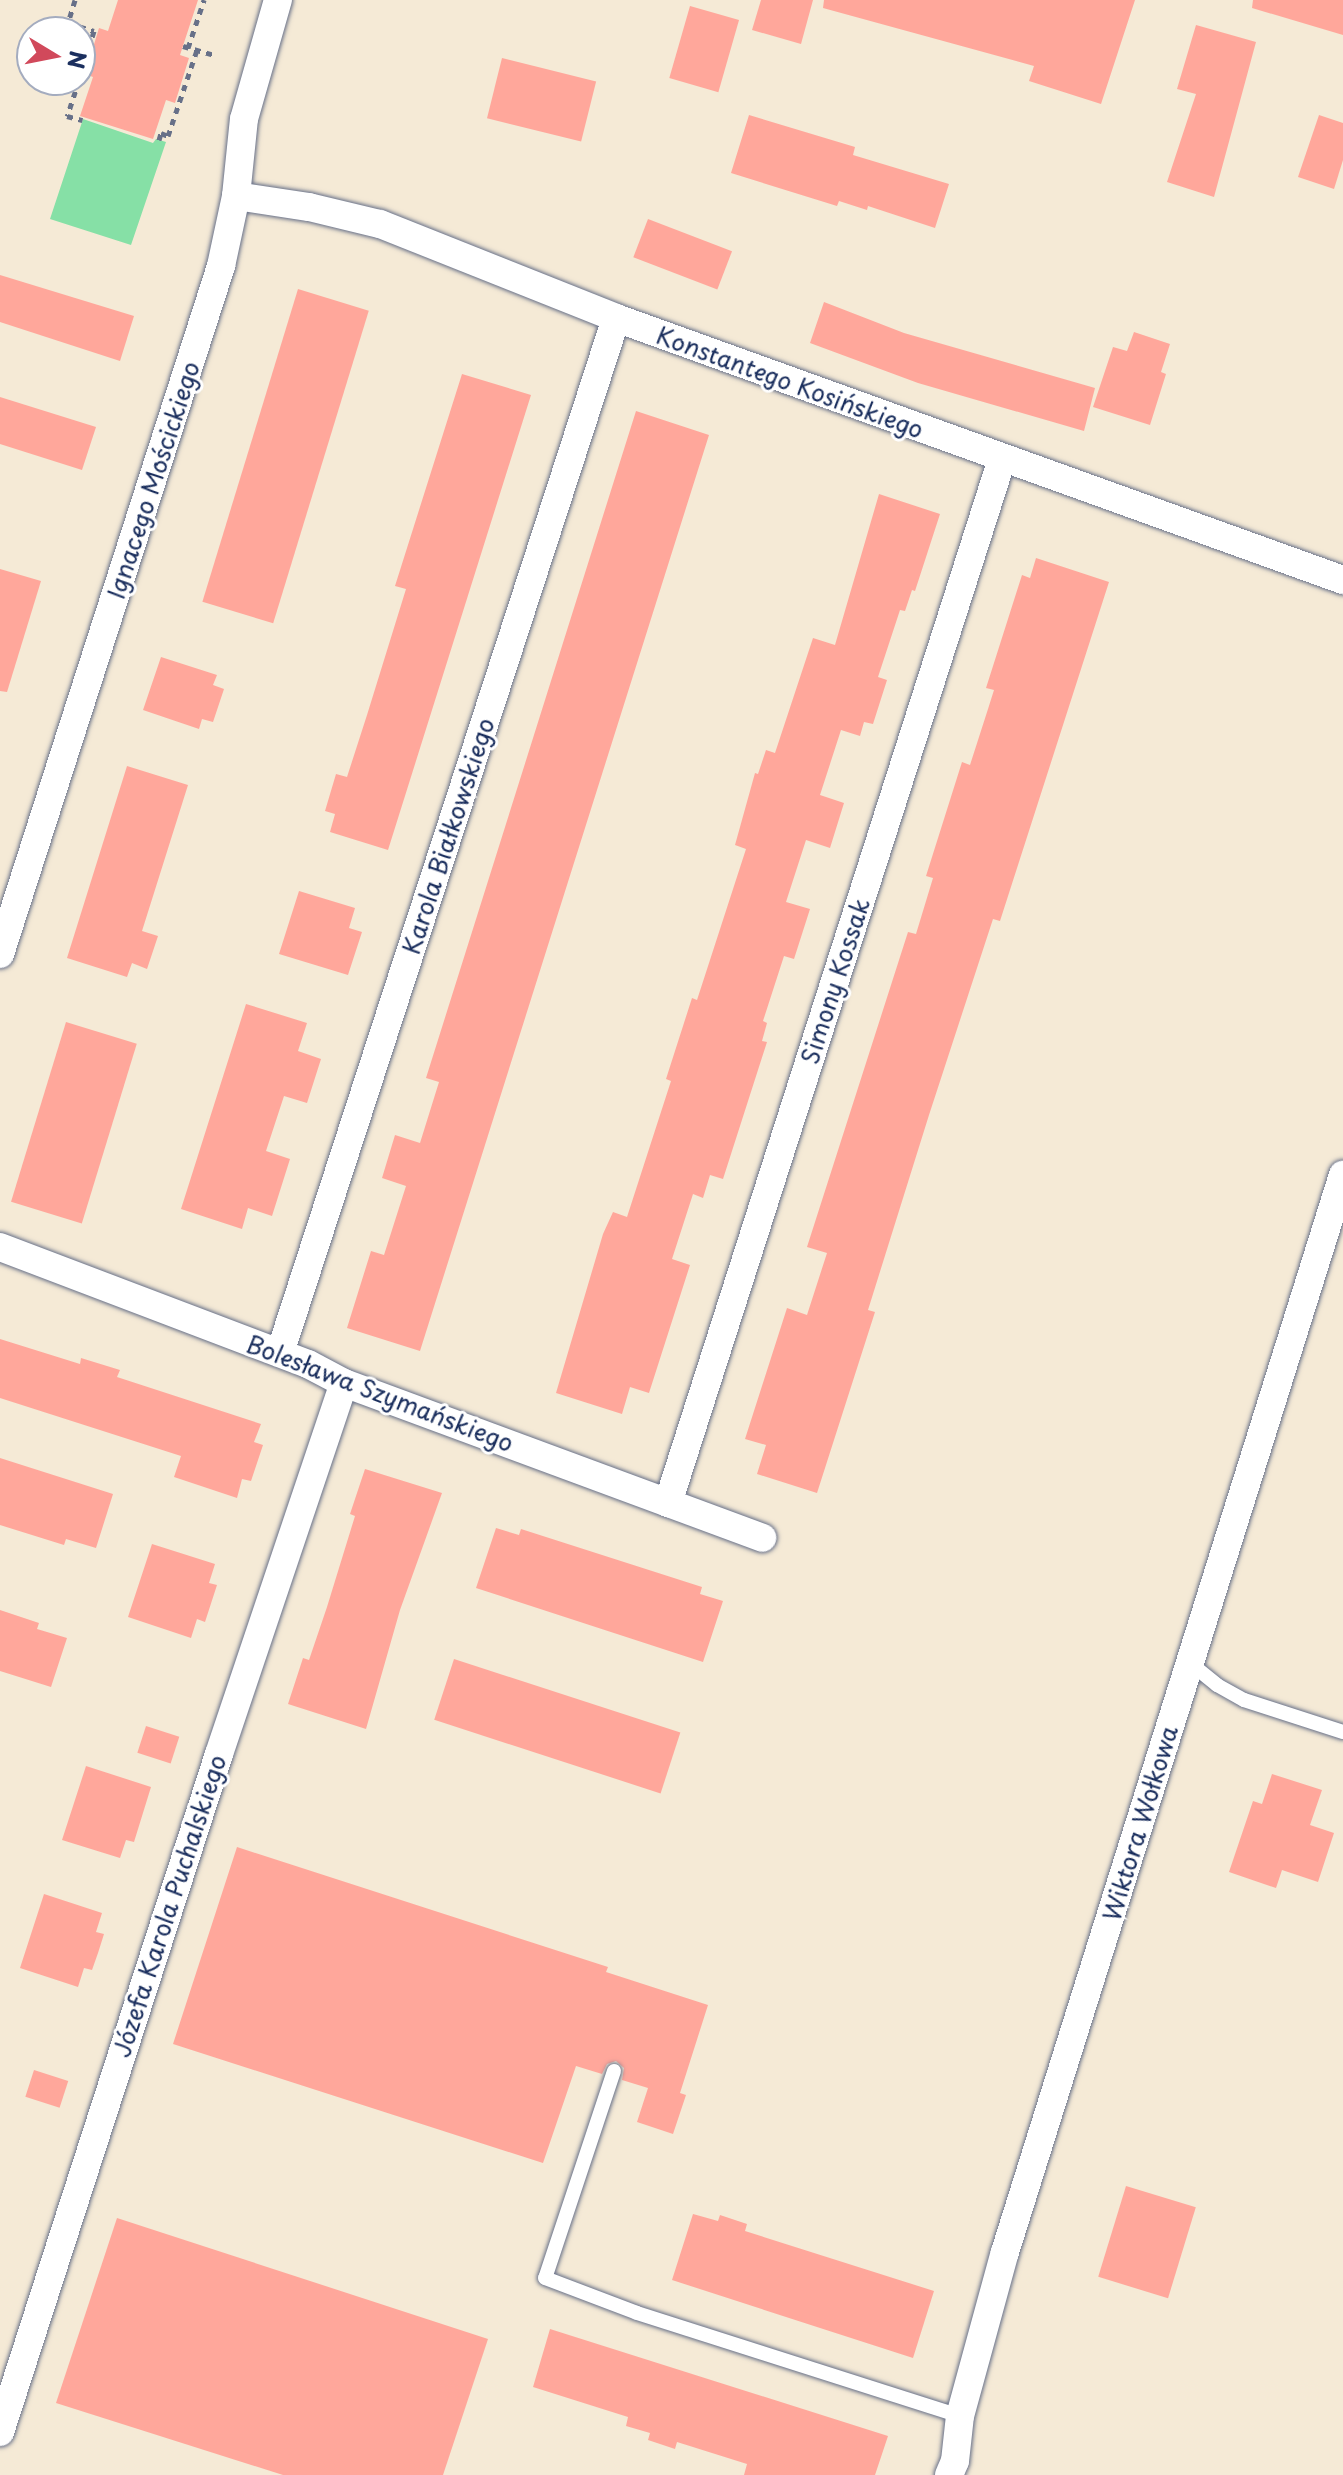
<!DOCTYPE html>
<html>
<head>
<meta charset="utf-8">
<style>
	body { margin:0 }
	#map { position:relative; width:1343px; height:2475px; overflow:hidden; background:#f5ead6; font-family:"Playpen Sans",sans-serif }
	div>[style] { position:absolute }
	.green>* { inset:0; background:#86e0a6 }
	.building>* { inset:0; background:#ffa79b; transform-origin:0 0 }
	.path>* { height:5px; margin-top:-2.5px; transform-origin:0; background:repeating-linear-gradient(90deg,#677088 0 6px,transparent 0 12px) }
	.roads { filter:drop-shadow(0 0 2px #677088) drop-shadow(0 0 2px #677088) }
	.service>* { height:14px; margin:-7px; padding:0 7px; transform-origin:7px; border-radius:7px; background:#fff }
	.minor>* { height:28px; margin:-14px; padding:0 14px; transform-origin:14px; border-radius:14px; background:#fff }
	span { translate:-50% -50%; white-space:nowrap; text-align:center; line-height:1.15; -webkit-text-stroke:6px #fff; paint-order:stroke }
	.street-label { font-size:24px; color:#1b2f5e }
	.north { position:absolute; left:16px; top:16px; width:80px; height:80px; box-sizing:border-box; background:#fff; border:2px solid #a4acbf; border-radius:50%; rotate:100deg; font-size:22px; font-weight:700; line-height:32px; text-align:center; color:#1b2f5e }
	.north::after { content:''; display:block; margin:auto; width:28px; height:36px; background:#d1495b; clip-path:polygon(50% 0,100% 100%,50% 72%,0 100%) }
</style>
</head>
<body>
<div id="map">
	<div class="green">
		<div style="clip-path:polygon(83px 119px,153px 143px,156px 139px,166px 142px,131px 245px,50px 219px)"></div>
	</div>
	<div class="building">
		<div style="clip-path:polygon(118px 0,198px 0,180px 55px,189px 58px,175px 103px,166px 100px,153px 139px,80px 116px,93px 77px,85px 74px,99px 28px,108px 31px)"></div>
		<div style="clip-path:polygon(761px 0,813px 0,801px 44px,752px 30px)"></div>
		<div style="clip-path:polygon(824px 0,1135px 0,1101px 104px,1029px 81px,1034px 66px,823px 8px)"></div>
		<div style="clip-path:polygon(1253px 0,1343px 0,1343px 35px,1252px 8px)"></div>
		<div style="left:690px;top:6px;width:51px;height:75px;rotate:16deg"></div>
		<div style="clip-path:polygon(1196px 25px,1256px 42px,1214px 197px,1167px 182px,1196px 94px,1177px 89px)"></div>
		<div style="left:502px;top:58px;width:97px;height:62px;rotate:14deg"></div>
		<div style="clip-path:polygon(749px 115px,855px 147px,853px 155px,949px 184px,935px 228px,868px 206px,867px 210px,839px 201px,837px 206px,731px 173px)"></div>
		<div style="clip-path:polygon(1319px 115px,1343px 123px,1343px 160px,1334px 189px,1298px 177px)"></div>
		<div style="left:648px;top:219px;width:90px;height:41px;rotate:21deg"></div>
		<div style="clip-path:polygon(0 275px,134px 316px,120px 361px,0 322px)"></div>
		<div style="left:298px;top:289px;width:74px;height:327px;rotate:17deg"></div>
		<div style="clip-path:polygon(824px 302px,904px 333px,1095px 388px,1084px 431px,918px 383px,810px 343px)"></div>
		<div style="clip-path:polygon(1134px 332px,1170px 344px,1161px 372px,1166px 374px,1150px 425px,1093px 407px,1113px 347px,1127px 351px)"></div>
		<div style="clip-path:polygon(462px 374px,531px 395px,388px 850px,330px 832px,335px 814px,325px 811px,336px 774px,347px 777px,367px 715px,406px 589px,395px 586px)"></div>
		<div style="clip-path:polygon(0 397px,96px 427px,82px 470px,0 444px)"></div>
		<div style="clip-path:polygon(636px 411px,709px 435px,420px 1351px,347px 1328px,371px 1251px,384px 1255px,406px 1186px,382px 1178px,395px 1135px,420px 1143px,439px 1082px,426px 1078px)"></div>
		<div style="clip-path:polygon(879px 494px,940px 514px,915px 591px,912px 590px,905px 611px,900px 610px,878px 677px,887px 680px,873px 724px,864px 722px,860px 736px,841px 730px,820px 795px,844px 803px,830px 848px,806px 840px,786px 902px,810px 909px,794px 959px,784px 956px,763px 1021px,767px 1023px,762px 1041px,767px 1042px,723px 1179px,710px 1175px,703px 1198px,693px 1194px,672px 1259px,690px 1265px,649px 1393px,630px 1387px,622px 1414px,556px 1393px,603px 1234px,613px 1212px,627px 1217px,671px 1081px,666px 1079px,692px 998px,697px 1000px,746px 849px,735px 845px,755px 773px,758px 774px,766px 750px,775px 753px,813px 638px,835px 645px)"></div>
		<div style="clip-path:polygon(1036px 558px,1109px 582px,1000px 921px,993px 919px,929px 1115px,868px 1310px,875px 1312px,817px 1493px,757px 1474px,766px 1445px,745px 1439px,787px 1308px,807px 1315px,827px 1253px,807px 1247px,908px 932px,916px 934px,933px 878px,926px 876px,962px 762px,970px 765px,988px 709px,994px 690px,986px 688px,1022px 575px,1030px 578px)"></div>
		<div style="clip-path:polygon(0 569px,41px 581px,7px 692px,0 691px)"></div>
		<div style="clip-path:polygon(161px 657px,217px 675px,213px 685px,224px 689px,213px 722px,202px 719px,199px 729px,143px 710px)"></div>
		<div style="clip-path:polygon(127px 766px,188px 785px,142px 931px,158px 936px,147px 969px,132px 963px,127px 977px,67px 958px)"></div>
		<div style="clip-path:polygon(299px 891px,355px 908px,349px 928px,362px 932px,348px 975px,279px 954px)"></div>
		<div style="clip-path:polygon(246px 1004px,307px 1023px,298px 1051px,321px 1059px,307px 1103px,284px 1096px,266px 1151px,290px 1159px,272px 1216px,248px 1208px,242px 1229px,181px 1209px)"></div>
		<div style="left:66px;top:1022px;width:74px;height:188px;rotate:17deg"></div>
		<div style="clip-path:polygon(0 1339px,80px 1364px,81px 1358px,120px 1370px,117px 1377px,261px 1424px,254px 1442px,263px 1445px,251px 1481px,242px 1479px,237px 1498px,174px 1477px,181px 1456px,0 1398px)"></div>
		<div style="clip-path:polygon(0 1458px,113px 1494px,96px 1548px,66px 1539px,64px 1545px,0 1525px)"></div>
		<div style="clip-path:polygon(365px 1469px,442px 1493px,400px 1610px,366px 1729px,288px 1704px,303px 1658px,309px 1660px,327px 1607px,355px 1516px,350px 1514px)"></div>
		<div style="clip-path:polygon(496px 1528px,519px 1535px,521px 1529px,702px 1587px,700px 1594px,723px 1601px,703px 1662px,476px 1588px)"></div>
		<div style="clip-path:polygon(152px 1544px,215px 1564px,209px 1583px,217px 1585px,205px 1622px,197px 1619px,191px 1638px,128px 1617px)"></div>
		<div style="clip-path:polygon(0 1610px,39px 1623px,37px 1629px,67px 1638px,51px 1687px,0 1671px)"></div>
		<div style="left:454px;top:1659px;width:238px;height:64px;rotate:18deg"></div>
		<div style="left:146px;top:1726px;width:35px;height:28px;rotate:18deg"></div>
		<div style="clip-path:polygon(86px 1766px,151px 1787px,134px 1842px,126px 1840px,120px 1858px,62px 1840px)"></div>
		<div style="clip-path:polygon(1272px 1774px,1322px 1790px,1310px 1825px,1334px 1833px,1318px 1882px,1282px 1870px,1276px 1888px,1229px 1872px,1253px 1801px,1262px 1804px)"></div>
		<div style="clip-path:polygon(237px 1847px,608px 1967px,606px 1972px,708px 2005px,680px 2093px,686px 2095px,673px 2134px,637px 2122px,648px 2088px,622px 2080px,624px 2068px,616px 2061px,607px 2064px,602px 2074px,576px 2066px,543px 2163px,173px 2044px)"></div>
		<div style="clip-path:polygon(44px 1894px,102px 1913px,96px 1932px,104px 1934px,98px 1953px,92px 1970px,84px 1968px,78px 1987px,20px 1968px)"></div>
		<div style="left:34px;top:2070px;width:36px;height:28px;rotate:18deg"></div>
		<div style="left:1126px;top:2186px;width:73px;height:95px;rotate:17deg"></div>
		<div style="clip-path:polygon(693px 2214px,718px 2221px,720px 2215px,747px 2224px,745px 2231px,934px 2291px,913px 2358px,672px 2280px)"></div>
		<div style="clip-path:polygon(117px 2218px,488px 2339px,443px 2475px,283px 2475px,56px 2403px)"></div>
		<div style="clip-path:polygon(550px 2329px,888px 2436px,875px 2475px,744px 2475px,747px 2464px,677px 2442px,675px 2449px,648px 2440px,650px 2433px,626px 2426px,628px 2417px,533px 2387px)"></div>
	</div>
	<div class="path">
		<div style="left:75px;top:0;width:24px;rotate:107deg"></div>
		<div style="left:68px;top:23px;width:27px;rotate:17deg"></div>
		<div style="left:94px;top:31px;width:47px;rotate:107.3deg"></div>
		<div style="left:183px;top:46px;width:35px;rotate:16deg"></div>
		<div style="left:188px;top:48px;width:51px;rotate:-71.6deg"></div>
		<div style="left:79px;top:80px;width:38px;rotate:108deg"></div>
		<div style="left:67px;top:116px;width:16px;rotate:15deg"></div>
		<div style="left:159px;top:140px;width:7px;rotate:-74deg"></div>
		<div style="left:161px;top:133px;width:8px;rotate:23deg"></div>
		<div style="left:168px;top:136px;width:91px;rotate:-71.4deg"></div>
	</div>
	<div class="roads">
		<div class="service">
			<div style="left:1190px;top:1663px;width:35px;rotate:39deg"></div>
			<div style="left:1217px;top:1685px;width:31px;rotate:29deg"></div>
			<div style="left:1244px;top:1700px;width:104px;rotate:17.9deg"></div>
			<div style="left:614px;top:2071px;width:218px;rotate:108.4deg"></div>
			<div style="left:545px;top:2278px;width:98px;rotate:20.8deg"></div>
			<div style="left:637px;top:2313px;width:339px;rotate:17.7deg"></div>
		</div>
		<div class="minor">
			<div style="left:236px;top:196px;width:74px;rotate:8.6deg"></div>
			<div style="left:309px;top:207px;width:73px;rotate:13.5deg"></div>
			<div style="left:380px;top:224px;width:254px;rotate:21.7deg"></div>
			<div style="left:616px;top:318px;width:773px;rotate:19.82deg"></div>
			<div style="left:0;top:954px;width:723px;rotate:-72.19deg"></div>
			<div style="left:221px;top:266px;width:72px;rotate:-77.9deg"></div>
			<div style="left:236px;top:196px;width:77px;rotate:-84.1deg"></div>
			<div style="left:244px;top:119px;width:124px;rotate:-74.1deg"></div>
			<div style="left:0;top:1247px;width:329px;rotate:20.8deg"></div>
			<div style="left:308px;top:1364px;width:41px;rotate:27.8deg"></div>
			<div style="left:344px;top:1383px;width:446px;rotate:20.3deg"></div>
			<div style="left:280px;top:1353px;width:1088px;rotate:-72.01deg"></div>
			<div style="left:668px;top:1503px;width:1096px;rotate:-72.26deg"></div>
			<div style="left:0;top:2432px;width:712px;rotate:-72.1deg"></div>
			<div style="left:219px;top:1754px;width:391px;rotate:-71.4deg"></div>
			<div style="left:949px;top:2475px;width:15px;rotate:-67deg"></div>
			<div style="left:955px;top:2461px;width:45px;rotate:-83.7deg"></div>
			<div style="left:960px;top:2416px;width:170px;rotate:-74.7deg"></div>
			<div style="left:1005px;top:2252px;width:1129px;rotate:-72.58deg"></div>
		</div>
	</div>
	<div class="street-label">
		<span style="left:790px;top:382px;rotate:20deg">Konstantego Kosińskiego</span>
		<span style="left:153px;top:480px;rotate:-72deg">Ignacego Mościckiego</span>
		<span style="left:448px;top:836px;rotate:-72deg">Karola Białkowskiego</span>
		<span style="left:835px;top:981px;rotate:-72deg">Simony Kossak</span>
		<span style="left:380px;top:1393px;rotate:21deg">Bolesława Szymańskiego</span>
		<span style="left:1140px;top:1823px;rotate:-73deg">Wiktora Wołkowa</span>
		<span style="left:169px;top:1906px;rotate:-72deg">Józefa Karola Puchalskiego</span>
	</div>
	<div class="north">N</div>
</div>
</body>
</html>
